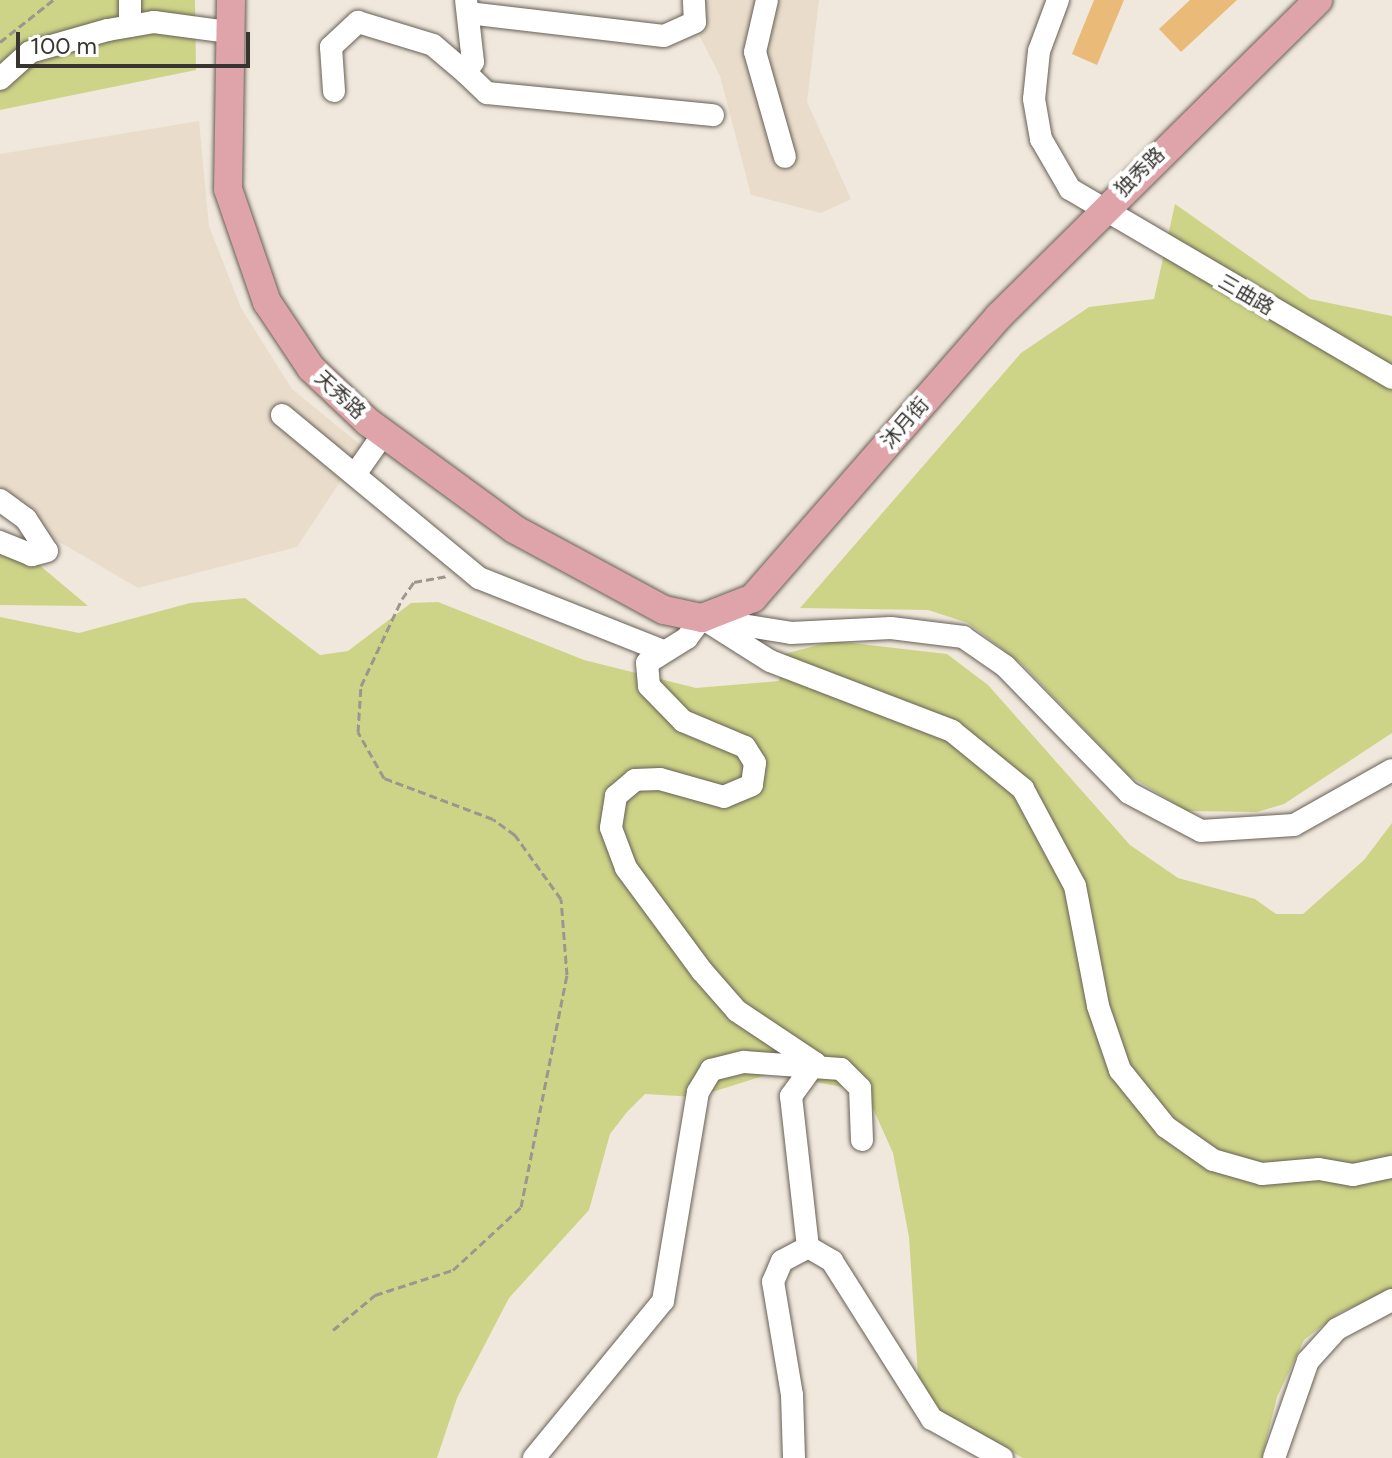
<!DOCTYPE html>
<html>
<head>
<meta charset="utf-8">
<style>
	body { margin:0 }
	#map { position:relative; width:1392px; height:1458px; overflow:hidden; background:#f0e8dc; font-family:Figtree,"Noto Sans SC",sans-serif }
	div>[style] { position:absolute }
	.built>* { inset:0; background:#e9dccb }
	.green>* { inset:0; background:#cdd487 }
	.building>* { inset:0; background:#eabb78 }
	.path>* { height:3px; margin-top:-1.5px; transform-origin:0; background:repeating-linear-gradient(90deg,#9c968e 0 8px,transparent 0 12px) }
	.roads { filter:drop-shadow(0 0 2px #676056) drop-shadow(0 0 2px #676056) }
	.minor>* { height:22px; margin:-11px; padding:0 11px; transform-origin:11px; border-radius:11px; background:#fff }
	.major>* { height:28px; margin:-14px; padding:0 14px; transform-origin:14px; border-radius:14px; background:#dea4aa }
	span { translate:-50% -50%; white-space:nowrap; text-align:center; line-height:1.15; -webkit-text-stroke:8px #fff; paint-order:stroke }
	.street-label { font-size:20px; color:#383530 }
	.scale { position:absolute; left:16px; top:32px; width:234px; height:36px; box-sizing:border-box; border:4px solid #383530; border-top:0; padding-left:10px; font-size:24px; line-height:28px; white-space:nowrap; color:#383530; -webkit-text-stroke:6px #fff; paint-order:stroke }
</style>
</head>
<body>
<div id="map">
	<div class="built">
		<div style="clip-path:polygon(681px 0,819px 0,807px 102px,851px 199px,821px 213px,751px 195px,720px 76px)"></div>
		<div style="clip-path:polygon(199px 121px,209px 226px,241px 308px,292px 389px,363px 447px,297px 547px,138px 588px,0 507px,0 154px)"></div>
	</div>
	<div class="green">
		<div style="clip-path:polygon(0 0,195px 0,196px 70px,0 110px)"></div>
		<div style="clip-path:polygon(1175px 204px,1310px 299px,1392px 316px,1392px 733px,1284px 804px,1257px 812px,1187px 811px,1128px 775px,1022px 664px,968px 623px,928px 610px,800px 608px,1021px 353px,1089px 307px,1154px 299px)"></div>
		<div style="clip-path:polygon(0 532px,88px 606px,0 605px)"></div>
		<div style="clip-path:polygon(245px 598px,320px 655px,348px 651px,411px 603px,438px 602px,584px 660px,696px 688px,779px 681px,784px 654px,834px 641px,947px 654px,988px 685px,1130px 845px,1178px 878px,1255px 899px,1276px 914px,1303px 914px,1364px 860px,1392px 823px,1392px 1289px,1339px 1313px,1304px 1340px,1277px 1397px,1262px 1458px,1023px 1458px,942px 1415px,918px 1376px,909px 1237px,893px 1153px,871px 1104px,848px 1088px,770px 1074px,696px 1097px,645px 1094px,627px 1112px,610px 1134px,589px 1210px,509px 1298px,457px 1398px,437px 1458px,0 1458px,0 617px,79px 633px,190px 603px)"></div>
	</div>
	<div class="building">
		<div style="clip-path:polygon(1094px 0,1124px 0,1097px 65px,1072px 54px)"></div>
		<div style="clip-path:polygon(1190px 0,1237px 0,1181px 52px,1159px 29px)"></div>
	</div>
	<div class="path">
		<div style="left:0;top:42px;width:68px;rotate:-38.4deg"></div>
		<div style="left:333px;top:1330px;width:55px;rotate:-39.8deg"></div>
		<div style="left:375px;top:1295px;width:82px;rotate:-17.8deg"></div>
		<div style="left:453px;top:1270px;width:93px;rotate:-42.8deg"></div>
		<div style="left:521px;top:1207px;width:237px;rotate:-78.8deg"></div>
		<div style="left:567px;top:975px;width:76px;rotate:-94.5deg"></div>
		<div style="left:561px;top:899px;width:79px;rotate:-125.7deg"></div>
		<div style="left:515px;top:835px;width:27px;rotate:-144deg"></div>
		<div style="left:493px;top:819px;width:116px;rotate:-159.4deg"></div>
		<div style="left:384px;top:778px;width:53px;rotate:-119.5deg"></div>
		<div style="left:358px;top:732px;width:46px;rotate:-86.3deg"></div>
		<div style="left:361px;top:686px;width:96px;rotate:-64.8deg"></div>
		<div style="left:402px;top:599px;width:21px;rotate:-55deg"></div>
		<div style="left:414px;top:582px;width:34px;rotate:-10deg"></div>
	</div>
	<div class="roads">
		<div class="minor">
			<div style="left:767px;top:0;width:53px;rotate:103deg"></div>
			<div style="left:755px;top:52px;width:109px;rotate:74.1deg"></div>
			<div style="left:1058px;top:0;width:54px;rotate:110.4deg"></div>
			<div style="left:1039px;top:51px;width:48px;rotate:95.9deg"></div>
			<div style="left:1034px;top:99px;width:41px;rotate:80.1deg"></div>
			<div style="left:1041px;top:139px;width:58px;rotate:59.9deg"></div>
			<div style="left:1070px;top:189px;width:373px;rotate:30.4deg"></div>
			<div style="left:468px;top:13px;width:197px;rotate:6.7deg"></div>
			<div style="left:664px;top:36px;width:34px;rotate:-24deg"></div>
			<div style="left:695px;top:22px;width:22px;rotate:-93deg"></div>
			<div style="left:130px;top:26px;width:26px;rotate:-90deg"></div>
			<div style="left:466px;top:73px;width:29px;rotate:44deg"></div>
			<div style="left:487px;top:93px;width:227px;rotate:5.6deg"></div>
			<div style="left:0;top:79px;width:40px;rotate:-42deg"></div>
			<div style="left:30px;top:52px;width:81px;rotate:-15.8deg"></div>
			<div style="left:108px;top:30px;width:47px;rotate:-9.9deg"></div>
			<div style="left:154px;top:22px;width:76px;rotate:7.6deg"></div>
			<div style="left:334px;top:91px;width:44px;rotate:-93.9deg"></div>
			<div style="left:331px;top:47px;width:37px;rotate:-43deg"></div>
			<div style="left:358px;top:22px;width:78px;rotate:17deg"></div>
			<div style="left:433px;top:45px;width:43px;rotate:40.3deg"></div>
			<div style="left:466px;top:73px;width:13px;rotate:-58deg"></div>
			<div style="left:473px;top:62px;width:62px;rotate:-96.4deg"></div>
			<div style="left:282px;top:415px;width:256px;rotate:39.6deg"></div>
			<div style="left:479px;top:578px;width:196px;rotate:21.6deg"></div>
			<div style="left:356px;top:473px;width:49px;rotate:-55deg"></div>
			<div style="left:0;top:500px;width:32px;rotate:36deg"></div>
			<div style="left:26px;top:519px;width:38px;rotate:57deg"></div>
			<div style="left:47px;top:551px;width:16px;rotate:165deg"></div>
			<div style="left:32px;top:555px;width:35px;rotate:-158deg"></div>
			<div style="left:702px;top:618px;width:80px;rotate:32.3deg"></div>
			<div style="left:770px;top:661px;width:195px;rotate:21deg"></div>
			<div style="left:952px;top:731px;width:92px;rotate:39.2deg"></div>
			<div style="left:1023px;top:789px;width:110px;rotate:61.8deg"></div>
			<div style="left:1075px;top:886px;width:122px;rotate:79.1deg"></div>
			<div style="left:1098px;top:1006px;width:68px;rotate:71deg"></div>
			<div style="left:1120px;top:1070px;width:73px;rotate:51.1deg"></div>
			<div style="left:1166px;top:1127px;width:57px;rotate:35.1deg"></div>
			<div style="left:1213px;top:1160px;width:51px;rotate:15.9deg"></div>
			<div style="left:1262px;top:1174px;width:57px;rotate:-5deg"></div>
			<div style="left:1319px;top:1169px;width:35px;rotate:10deg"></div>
			<div style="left:1353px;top:1175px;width:40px;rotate:-12deg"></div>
			<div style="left:702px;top:618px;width:25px;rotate:127deg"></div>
			<div style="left:687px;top:638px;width:47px;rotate:148deg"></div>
			<div style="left:647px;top:663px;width:23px;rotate:85deg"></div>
			<div style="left:649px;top:686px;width:49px;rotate:45.8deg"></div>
			<div style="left:683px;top:721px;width:67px;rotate:22.8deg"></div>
			<div style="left:745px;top:747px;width:19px;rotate:58deg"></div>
			<div style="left:755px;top:763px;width:22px;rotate:98deg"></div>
			<div style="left:752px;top:785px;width:30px;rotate:157deg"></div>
			<div style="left:724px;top:797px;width:66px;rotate:-164.3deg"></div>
			<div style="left:660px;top:779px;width:25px;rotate:178deg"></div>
			<div style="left:635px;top:780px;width:25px;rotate:140deg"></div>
			<div style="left:616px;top:796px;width:32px;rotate:99deg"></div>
			<div style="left:611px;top:828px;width:43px;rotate:69.4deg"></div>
			<div style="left:626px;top:868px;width:128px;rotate:53.6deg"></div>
			<div style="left:702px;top:971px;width:53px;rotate:48.8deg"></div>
			<div style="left:737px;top:1011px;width:94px;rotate:33.7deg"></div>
			<div style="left:815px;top:1063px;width:41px;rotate:126deg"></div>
			<div style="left:791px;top:1096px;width:152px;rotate:83.6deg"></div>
			<div style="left:711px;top:620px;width:81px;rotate:9.2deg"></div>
			<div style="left:791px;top:633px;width:100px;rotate:-2.9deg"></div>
			<div style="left:891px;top:628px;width:73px;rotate:7.1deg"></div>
			<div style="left:963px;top:637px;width:51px;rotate:34.6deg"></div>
			<div style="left:1005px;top:666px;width:177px;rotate:45.7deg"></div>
			<div style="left:1129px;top:793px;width:81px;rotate:27.8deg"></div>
			<div style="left:1201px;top:831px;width:93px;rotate:-3.7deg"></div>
			<div style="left:1294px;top:825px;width:112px;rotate:-29.3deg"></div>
			<div style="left:534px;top:1458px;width:203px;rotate:-50.6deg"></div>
			<div style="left:663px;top:1301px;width:212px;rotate:-80.5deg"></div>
			<div style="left:698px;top:1092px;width:26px;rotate:-59deg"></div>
			<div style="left:711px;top:1070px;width:34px;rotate:-14deg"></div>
			<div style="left:744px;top:1062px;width:97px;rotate:4.1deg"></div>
			<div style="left:841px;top:1069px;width:27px;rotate:45deg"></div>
			<div style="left:860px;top:1088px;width:52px;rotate:87.8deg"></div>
			<div style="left:794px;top:1458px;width:63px;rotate:-91.8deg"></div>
			<div style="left:792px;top:1395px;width:115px;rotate:-99.5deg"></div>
			<div style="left:773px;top:1282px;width:23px;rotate:-67deg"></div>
			<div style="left:782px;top:1261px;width:30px;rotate:-28deg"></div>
			<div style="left:808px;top:1247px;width:28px;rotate:30deg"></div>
			<div style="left:832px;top:1261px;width:187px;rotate:57.7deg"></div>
			<div style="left:932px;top:1419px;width:80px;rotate:29.1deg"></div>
			<div style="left:1274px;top:1458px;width:103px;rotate:-70.7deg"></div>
			<div style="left:1308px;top:1361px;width:43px;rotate:-47.8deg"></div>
			<div style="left:1337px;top:1329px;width:62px;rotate:-27.8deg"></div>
		</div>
		<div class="major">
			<div style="left:231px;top:0;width:189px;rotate:90.9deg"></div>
			<div style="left:228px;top:189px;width:120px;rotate:71deg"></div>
			<div style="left:267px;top:302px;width:79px;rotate:56.3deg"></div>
			<div style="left:311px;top:368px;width:79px;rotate:43.5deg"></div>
			<div style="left:368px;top:422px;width:181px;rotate:36.2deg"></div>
			<div style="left:514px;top:529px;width:170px;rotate:28.4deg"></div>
			<div style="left:664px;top:610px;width:39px;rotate:12deg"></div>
			<div style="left:702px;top:618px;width:55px;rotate:-21.4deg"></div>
			<div style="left:753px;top:598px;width:374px;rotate:-48.9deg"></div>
			<div style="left:999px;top:316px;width:449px;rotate:-44.7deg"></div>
		</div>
	</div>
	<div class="street-label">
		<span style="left:1140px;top:172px;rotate:-44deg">独秀路</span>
		<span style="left:1246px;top:295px;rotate:30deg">三曲路</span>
		<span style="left:340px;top:395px;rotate:43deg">天秀路</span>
		<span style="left:905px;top:423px;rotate:-49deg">沐月街</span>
	</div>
	<div class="scale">100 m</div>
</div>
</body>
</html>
